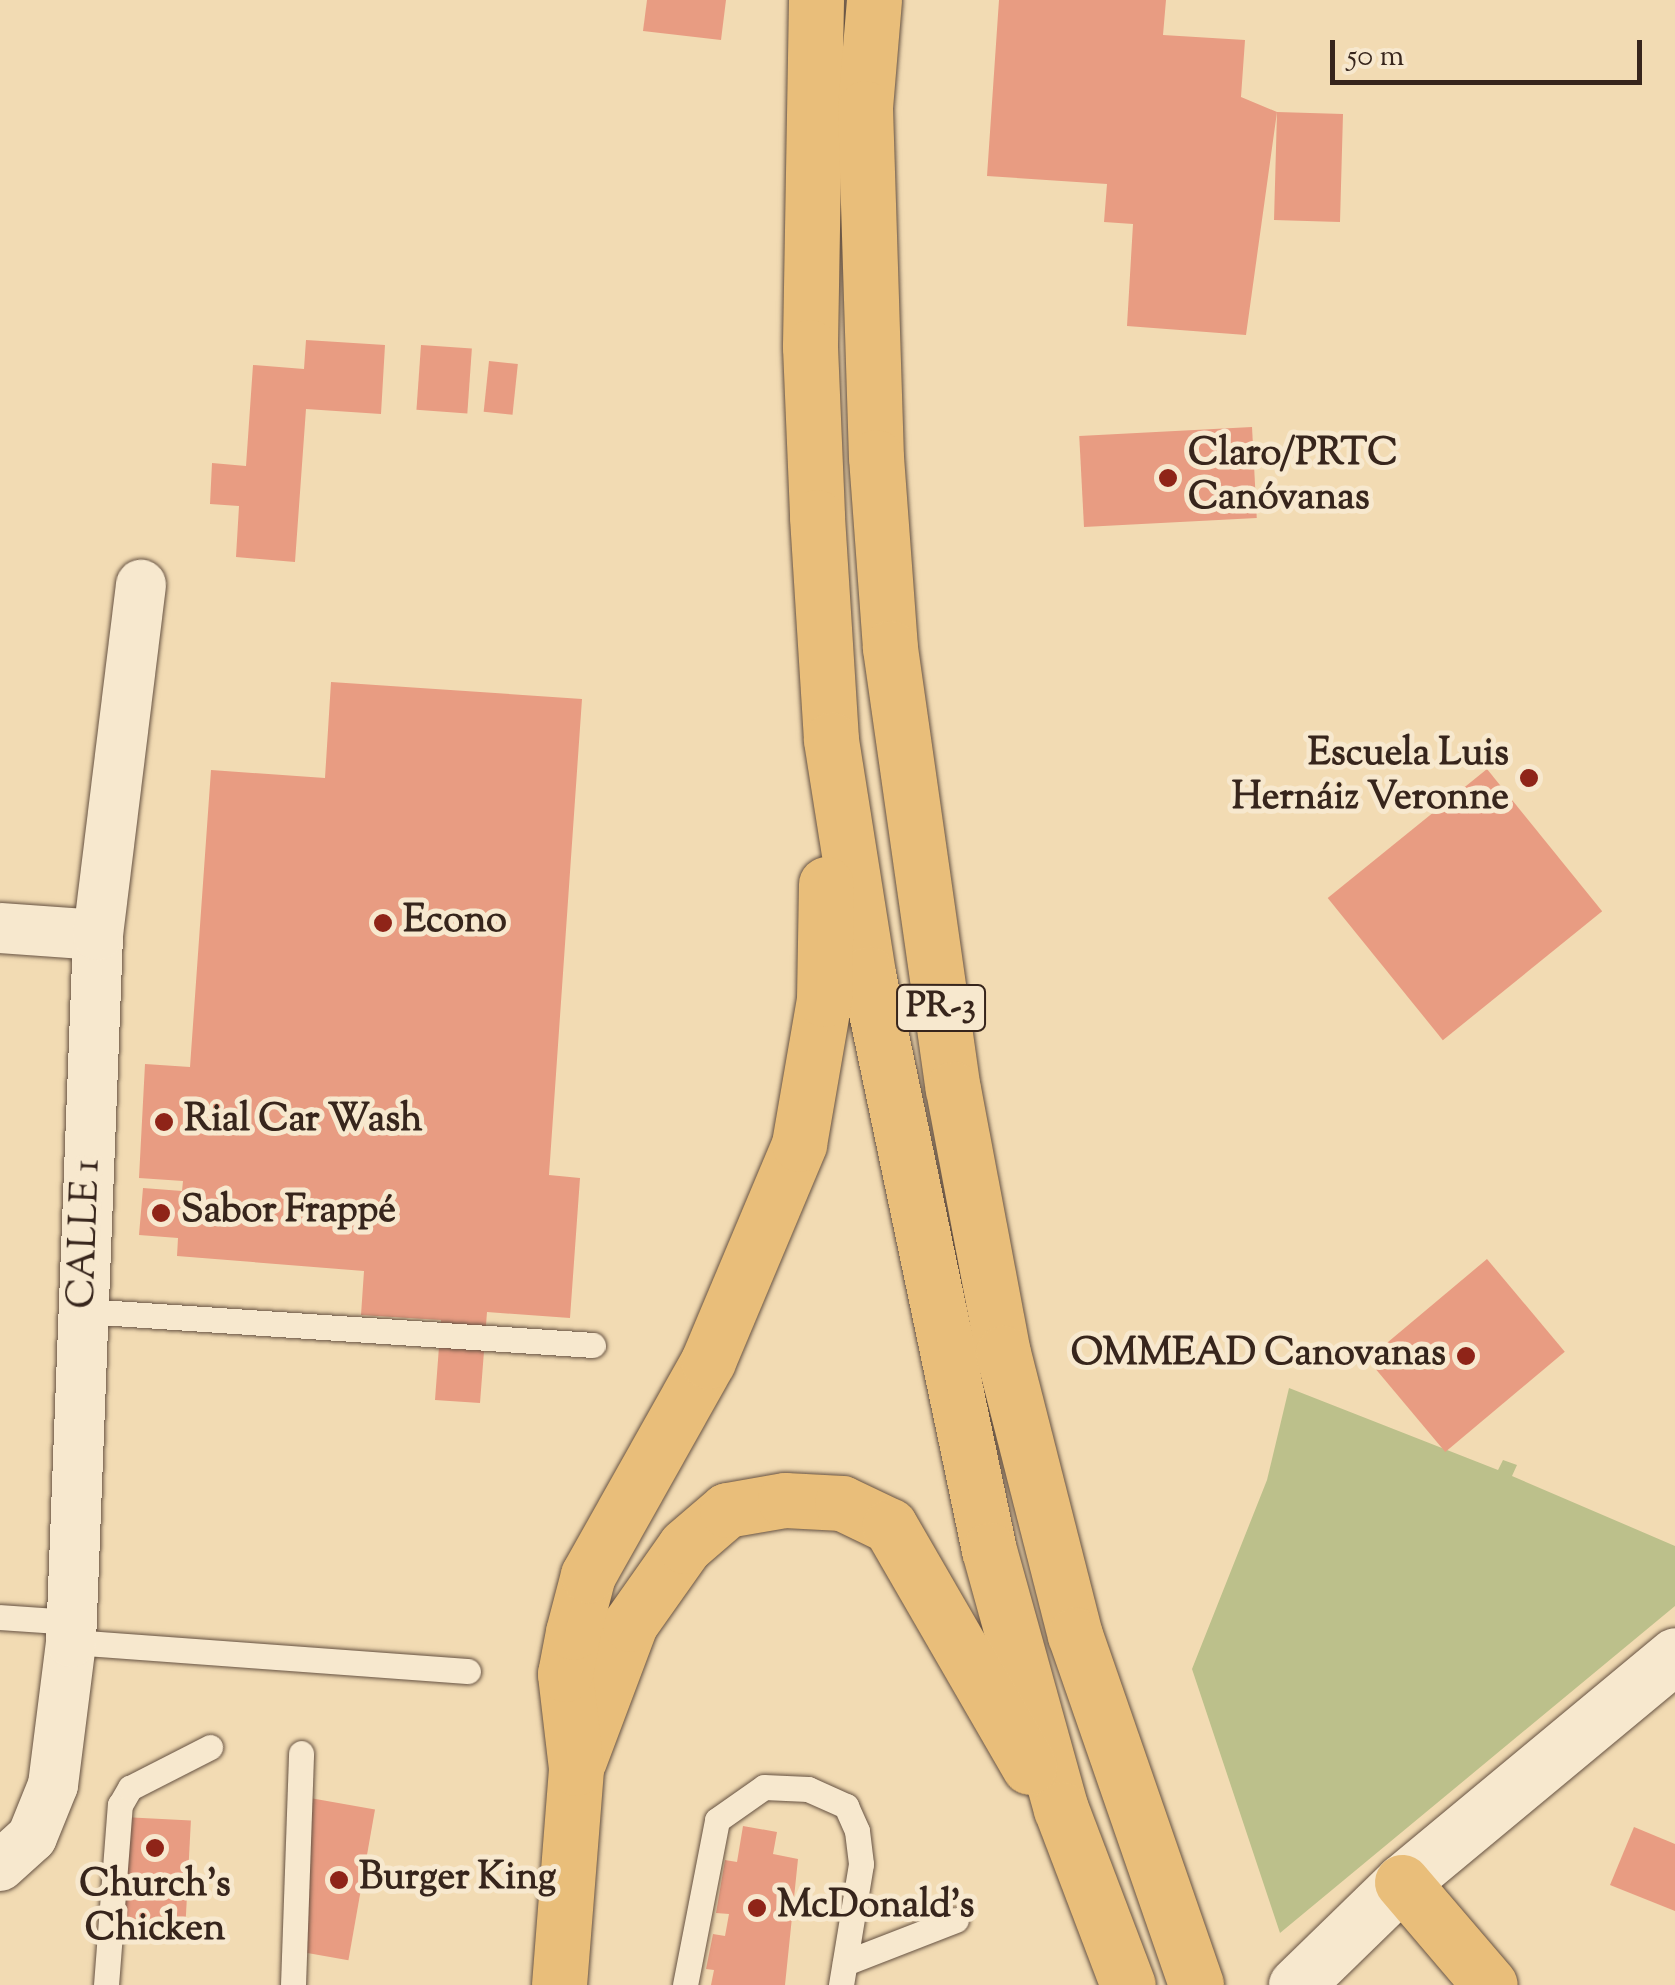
<!DOCTYPE html>
<html>
<head>
<meta charset="utf-8">
<style>
	body { margin:0 }
	#map { position:relative; width:1675px; height:1985px; overflow:hidden; background:#f2dbb3; font-family:"Sorts Mill Goudy",serif }
	div>[style] { position:absolute }
	.green>* { inset:0; background:#bcc08b }
	.building>* { inset:0; background:#e89c82; transform-origin:0 0 }
	.roads { filter:drop-shadow(0 0 2px #665242) drop-shadow(0 0 2px #665242) }
	.service>* { height:25px; margin:-12.5px; padding:0 12.5px; transform-origin:12.5px; border-radius:12.5px; background:#f7e8ce }
	.minor>* { height:50px; margin:-25px; padding:0 25px; transform-origin:25px; border-radius:25px; background:#f7e8ce }
	.secondary>* { height:55px; margin:-27.5px; padding:0 27.5px; transform-origin:27.5px; border-radius:27.5px; background:#f7e8ce }
	.primary>* { height:55px; margin:-27.5px; padding:0 27.5px; transform-origin:27.5px; border-radius:27.5px; background:#e9be7a }
	.dots>* { width:28px; height:28px; translate:-50% -50%; box-sizing:border-box; border:5px solid #f7e8ce; border-radius:50% }
	span { translate:-50% -50%; white-space:nowrap; text-align:center; line-height:1.15; -webkit-text-stroke:10px #f7e8ce; paint-order:stroke }
	.shield-label span { padding:2px 8px; background:#f7e8ce; border:2px solid; border-radius:8px; -webkit-text-stroke-width:0 }
	.shield-label { font-size:35px; color:#37251c; font-weight:700 }
	.poi-label { font-size:38px; color:#37251c; font-weight:700 }
	.left { translate:0 -50%; text-align:left }
	.right { translate:-100% -50%; text-align:right }
	.street-label { font-size:38px; color:#37251c }
	.scale { position:absolute; left:1330px; top:40px; width:312px; height:45px; box-sizing:border-box; border:5px solid #37251c; border-top:0; padding-left:12px; font-size:30px; line-height:35px; white-space:nowrap; color:#37251c; -webkit-text-stroke:8px #f7e8ce; paint-order:stroke }
</style>
</head>
<body>
<div id="map">
	<div class="green">
		<div style="clip-path:polygon(1289px 1388px,1498px 1470px,1503px 1460px,1517px 1465px,1512px 1476px,1675px 1546px,1675px 1606px,1280px 1933px,1192px 1669px,1267px 1480px)"></div>
	</div>
	<div class="building">
		<div style="clip-path:polygon(647px 0,726px 0,721px 40px,643px 31px)"></div>
		<div style="clip-path:polygon(999px 0,1166px 0,1163px 35px,1245px 40px,1241px 97px,1277px 112px,1343px 114px,1340px 222px,1274px 220px,1277px 112px,1246px 335px,1127px 326px,1133px 224px,1104px 222px,1107px 184px,987px 176px)"></div>
		<div style="clip-path:polygon(306px 340px,385px 345px,381px 414px,306px 409px,295px 562px,236px 557px,239px 506px,210px 504px,212px 463px,246px 466px,253px 365px,304px 369px)"></div>
		<div style="left:421px;top:345px;width:51px;height:65px;rotate:4deg"></div>
		<div style="left:489px;top:361px;width:29px;height:51px;rotate:6deg"></div>
		<div style="left:1252px;top:427px;width:91px;height:173px;rotate:87deg"></div>
		<div style="clip-path:polygon(331px 682px,582px 699px,549px 1175px,580px 1178px,570px 1318px,487px 1312px,480px 1403px,435px 1400px,441px 1320px,361px 1315px,364px 1271px,177px 1256px,178px 1238px,139px 1235px,143px 1188px,182px 1191px,183px 1181px,139px 1178px,145px 1064px,190px 1067px,211px 770px,325px 778px)"></div>
		<div style="left:1487px;top:769px;width:183px;height:205px;rotate:51deg"></div>
		<div style="left:1487px;top:1259px;width:121px;height:156px;rotate:50deg"></div>
		<div style="left:310px;top:1798px;width:66px;height:153px;rotate:10deg"></div>
		<div style="left:123px;top:1817px;width:68px;height:102px;rotate:3deg"></div>
		<div style="clip-path:polygon(743px 1826px,777px 1832px,773px 1854px,798px 1859px,785px 1985px,711px 1985px,714px 1970px,706px 1969px,713px 1934px,725px 1936px,729px 1914px,716px 1913px,725px 1860px,737px 1862px)"></div>
		<div style="clip-path:polygon(1634px 1827px,1675px 1844px,1675px 1911px,1610px 1885px)"></div>
	</div>
	<div class="roads">
		<div class="service">
			<div style="left:84px;top:1311px;width:510px;rotate:3.82deg"></div>
			<div style="left:0;top:1617px;width:72px;rotate:4deg"></div>
			<div style="left:71px;top:1642px;width:398px;rotate:4.2deg"></div>
			<div style="left:845px;top:1963px;width:119px;rotate:-21.2deg"></div>
			<div style="left:106px;top:1985px;width:181px;rotate:-85.6deg"></div>
			<div style="left:120px;top:1805px;width:20px;rotate:-60deg"></div>
			<div style="left:130px;top:1788px;width:90px;rotate:-27.1deg"></div>
			<div style="left:293px;top:1985px;width:232px;rotate:-88deg"></div>
			<div style="left:685px;top:1985px;width:168px;rotate:-79deg"></div>
			<div style="left:717px;top:1820px;width:57px;rotate:-35.1deg"></div>
			<div style="left:764px;top:1787px;width:44px;rotate:2.6deg"></div>
			<div style="left:808px;top:1789px;width:42px;rotate:24.1deg"></div>
			<div style="left:846px;top:1806px;width:27px;rotate:66deg"></div>
			<div style="left:857px;top:1831px;width:33px;rotate:83deg"></div>
			<div style="left:861px;top:1864px;width:123px;rotate:99.4deg"></div>
		</div>
		<div class="minor">
			<div style="left:0;top:928px;width:98px;rotate:4.1deg"></div>
			<div style="left:0;top:1866px;width:43px;rotate:-42.2deg"></div>
			<div style="left:32px;top:1837px;width:56px;rotate:-68deg"></div>
			<div style="left:53px;top:1785px;width:144px;rotate:-82.8deg"></div>
			<div style="left:71px;top:1642px;width:708px;rotate:-87.81deg"></div>
			<div style="left:98px;top:935px;width:353px;rotate:-83deg"></div>
		</div>
		<div class="secondary">
			<div style="left:1296px;top:1985px;width:148px;rotate:-44.2deg"></div>
			<div style="left:1402px;top:1882px;width:355px;rotate:-39.7deg"></div>
		</div>
		<div class="primary">
			<div style="left:816px;top:0;width:347px;rotate:91deg"></div>
			<div style="left:810px;top:347px;width:170px;rotate:87.6deg"></div>
			<div style="left:817px;top:517px;width:223px;rotate:86.4deg"></div>
			<div style="left:831px;top:740px;width:237px;rotate:81deg"></div>
			<div style="left:868px;top:974px;width:589px;rotate:78.14deg"></div>
			<div style="left:989px;top:1550px;width:269px;rotate:74.5deg"></div>
			<div style="left:1061px;top:1809px;width:188px;rotate:69.2deg"></div>
			<div style="left:874px;top:0;width:108px;rotate:94.8deg"></div>
			<div style="left:865px;top:108px;width:349px;rotate:88.2deg"></div>
			<div style="left:876px;top:457px;width:192px;rotate:85.8deg"></div>
			<div style="left:890px;top:648px;width:445px;rotate:81.9deg"></div>
			<div style="left:953px;top:1089px;width:269px;rotate:79.3deg"></div>
			<div style="left:1003px;top:1353px;width:291px;rotate:75.7deg"></div>
			<div style="left:1075px;top:1635px;width:370px;rotate:70.9deg"></div>
			<div style="left:579px;top:1760px;width:145px;rotate:-69.4deg"></div>
			<div style="left:630px;top:1624px;width:95px;rotate:-54.8deg"></div>
			<div style="left:685px;top:1546px;width:55px;rotate:-40.6deg"></div>
			<div style="left:727px;top:1510px;width:59px;rotate:-9.8deg"></div>
			<div style="left:785px;top:1500px;width:57px;rotate:3deg"></div>
			<div style="left:842px;top:1503px;width:53px;rotate:25.6deg"></div>
			<div style="left:890px;top:1526px;width:278px;rotate:60deg"></div>
			<div style="left:1402px;top:1882px;width:135px;rotate:49.5deg"></div>
			<div style="left:559px;top:1985px;width:218px;rotate:-85.5deg"></div>
			<div style="left:576px;top:1768px;width:95px;rotate:-96.7deg"></div>
			<div style="left:565px;top:1674px;width:43px;rotate:-79.2deg"></div>
			<div style="left:573px;top:1632px;width:59px;rotate:-75.3deg"></div>
			<div style="left:588px;top:1575px;width:245px;rotate:-60.7deg"></div>
			<div style="left:708px;top:1361px;width:235px;rotate:-67.2deg"></div>
			<div style="left:799px;top:1144px;width:147px;rotate:-80.2deg"></div>
			<div style="left:824px;top:999px;width:115px;rotate:-89deg"></div>
		</div>
	</div>
	<div class="dots">
		<div style="left:1168px;top:478px;background:#8f2418"></div>
		<div style="left:1529px;top:778px;background:#8f2418"></div>
		<div style="left:383px;top:923px;background:#8f2418"></div>
		<div style="left:164px;top:1122px;background:#8f2418"></div>
		<div style="left:161px;top:1213px;background:#8f2418"></div>
		<div style="left:1466px;top:1356px;background:#8f2418"></div>
		<div style="left:155px;top:1848px;background:#8f2418"></div>
		<div style="left:339px;top:1880px;background:#8f2418"></div>
		<div style="left:757px;top:1908px;background:#8f2418"></div>
	</div>
	<div class="shield-label">
		<span style="left:941px;top:1008px">PR-3</span>
	</div>
	<div class="poi-label">
		<span class="left" style="left:1188px;top:478px">Claro/PRTC<br>Canóvanas</span>
		<span class="right" style="left:1509px;top:778px">Escuela Luis<br>Hernáiz Veronne</span>
		<span class="left" style="left:403px;top:923px">Econo</span>
		<span class="left" style="left:184px;top:1122px">Rial Car Wash</span>
		<span class="left" style="left:181px;top:1213px">Sabor Frappé</span>
		<span class="right" style="left:1446px;top:1356px">OMMEAD Canovanas</span>
		<span class="left" style="left:359px;top:1880px">Burger King</span>
		<span style="left:155px;top:1909px">Church's<br>Chicken</span>
		<span class="left" style="left:777px;top:1908px">McDonald's</span>
	</div>
	<div class="street-label">
		<span style="left:87px;top:1234px;rotate:-88deg">CALLE 1</span>
	</div>
	<div class="scale">50 m</div>
</div>
</body>
</html>
